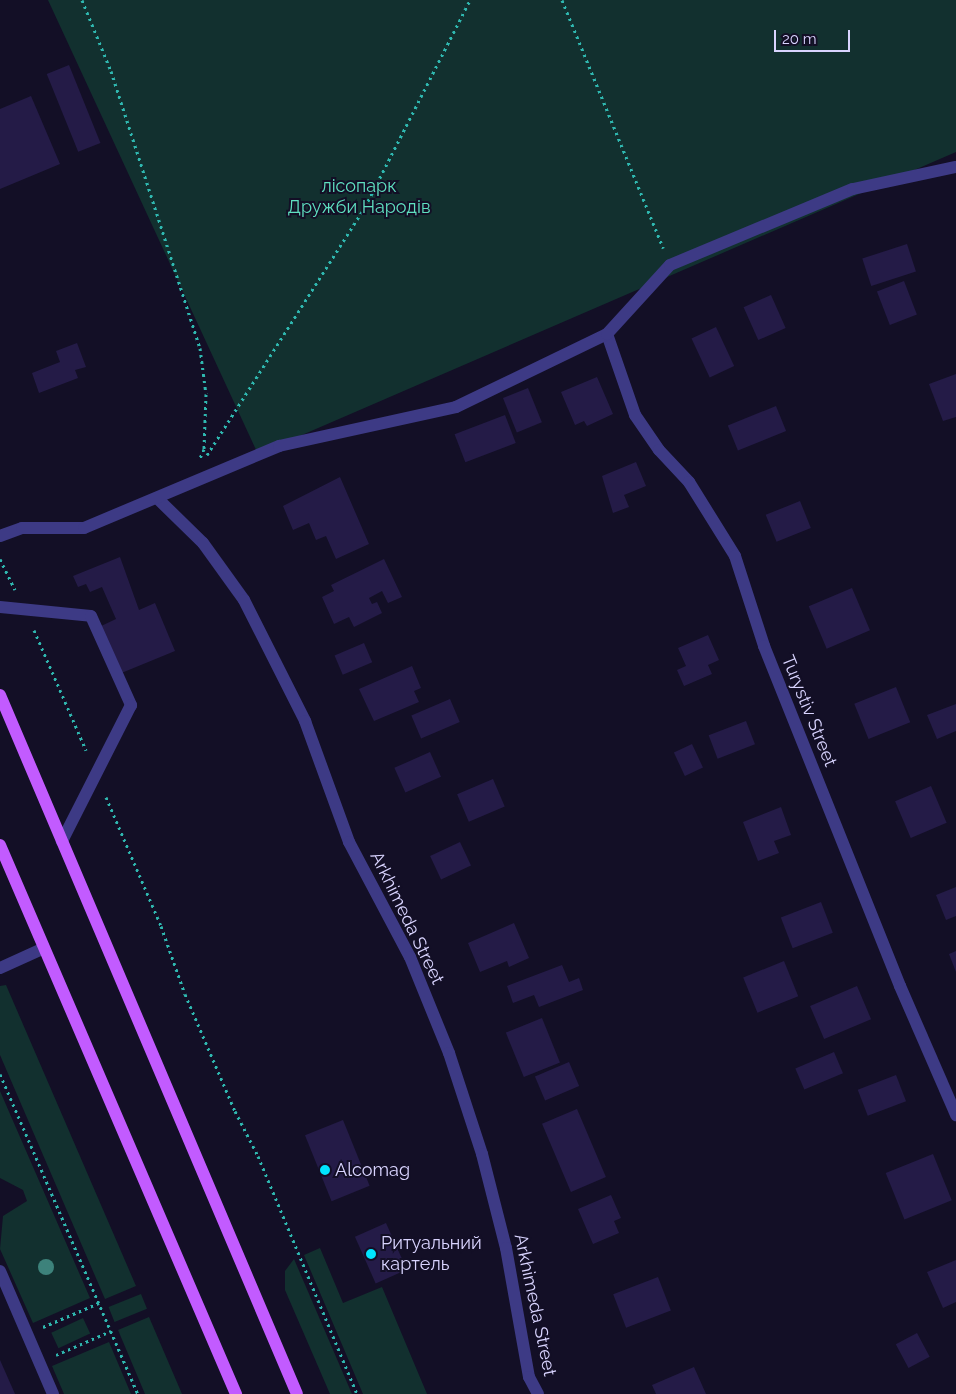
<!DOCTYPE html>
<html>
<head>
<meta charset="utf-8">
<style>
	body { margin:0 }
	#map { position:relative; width:956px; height:1394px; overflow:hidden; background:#130f26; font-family:Raleway,sans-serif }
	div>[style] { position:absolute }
	.green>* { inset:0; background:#12302f; transform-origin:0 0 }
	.building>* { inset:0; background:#241b47; transform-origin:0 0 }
	.path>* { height:3px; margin-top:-1.5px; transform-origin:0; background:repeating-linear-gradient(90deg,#2fb8b0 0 2.5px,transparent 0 6.5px) }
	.lane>* { height:12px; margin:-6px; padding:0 6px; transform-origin:6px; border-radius:6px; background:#3d3a85 }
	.street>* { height:12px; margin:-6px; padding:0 6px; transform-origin:6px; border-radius:6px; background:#3d3a85 }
	.primary>* { height:12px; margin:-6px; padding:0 6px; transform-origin:6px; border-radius:6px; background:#c25bff }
	.trees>* { width:16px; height:16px; margin:-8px; border-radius:50%; background:#3d827b }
	.dots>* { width:14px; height:14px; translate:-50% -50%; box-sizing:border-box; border:2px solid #130f26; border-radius:50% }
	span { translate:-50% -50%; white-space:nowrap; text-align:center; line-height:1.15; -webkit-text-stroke:4px #130f26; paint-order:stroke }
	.park-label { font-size:18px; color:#5fe0c0 }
	.street-label { font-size:18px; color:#d9d4ff }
	.poi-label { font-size:18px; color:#d9d4ff }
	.left { translate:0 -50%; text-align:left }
	.scale { position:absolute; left:774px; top:30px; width:76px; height:22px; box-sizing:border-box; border:2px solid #d9d4ff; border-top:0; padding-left:6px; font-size:15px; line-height:18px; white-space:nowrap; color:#d9d4ff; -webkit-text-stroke:4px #130f26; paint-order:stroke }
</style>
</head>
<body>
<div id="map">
	<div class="green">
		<div style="clip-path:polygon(48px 0,956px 0,956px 152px,258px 454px)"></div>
		<div style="clip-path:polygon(6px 985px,136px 1286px,105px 1299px,0 1055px,0 986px)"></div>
		<div style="clip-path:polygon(0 1091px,90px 1298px,33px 1323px,0 1249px,3px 1216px,27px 1201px,23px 1190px,0 1178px)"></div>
		<div style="clip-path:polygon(320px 1248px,343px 1303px,382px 1287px,427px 1394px,363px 1394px,304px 1255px)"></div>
		<div style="clip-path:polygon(294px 1259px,352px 1394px,330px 1394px,285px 1290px,285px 1271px)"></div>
		<div style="left:141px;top:1294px;width:16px;height:35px;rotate:68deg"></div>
		<div style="clip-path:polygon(149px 1317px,182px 1394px,145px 1394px,118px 1330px)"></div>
		<div style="left:83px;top:1318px;width:17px;height:35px;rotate:65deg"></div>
		<div style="clip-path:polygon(109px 1342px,131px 1394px,64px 1394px,52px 1366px)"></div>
	</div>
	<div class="building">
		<div style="left:69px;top:65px;width:84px;height:24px;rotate:68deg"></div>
		<div style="clip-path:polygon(31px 96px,60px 164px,0 189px,0 109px)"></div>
		<div style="left:907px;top:244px;width:29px;height:47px;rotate:72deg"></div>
		<div style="left:904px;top:281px;width:36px;height:29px;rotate:69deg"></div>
		<div style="left:771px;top:295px;width:36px;height:30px;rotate:66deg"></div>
		<div style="left:716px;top:327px;width:43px;height:27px;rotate:65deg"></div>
		<div style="clip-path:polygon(77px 343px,86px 367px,75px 370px,78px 378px,39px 393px,32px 373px,60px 362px,56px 351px)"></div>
		<div style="clip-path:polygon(956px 374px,956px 417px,943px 421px,929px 384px)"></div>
		<div style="clip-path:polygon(597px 377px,613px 414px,587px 426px,584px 421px,575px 425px,561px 392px)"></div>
		<div style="left:528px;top:388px;width:37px;height:27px;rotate:68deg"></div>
		<div style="left:776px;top:406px;width:27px;height:52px;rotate:68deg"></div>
		<div style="left:505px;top:415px;width:30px;height:54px;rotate:69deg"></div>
		<div style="clip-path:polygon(636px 462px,646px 486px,624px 495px,629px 507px,613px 513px,602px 476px)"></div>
		<div style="clip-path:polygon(340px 477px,369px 544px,336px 559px,326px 536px,316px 540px,309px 523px,293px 530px,283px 506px)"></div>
		<div style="left:800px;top:501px;width:29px;height:37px;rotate:68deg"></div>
		<div style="clip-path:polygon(120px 557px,139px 610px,155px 603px,175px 651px,119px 674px,99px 627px,116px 619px,102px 587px,90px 592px,86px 584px,78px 587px,73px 576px)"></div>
		<div style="clip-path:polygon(384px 559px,402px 597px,388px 603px,382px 591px,369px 598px,372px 604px,377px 602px,382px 613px,354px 627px,349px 617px,334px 624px,322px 597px,334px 591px,331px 585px)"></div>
		<div style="left:852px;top:588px;width:46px;height:47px;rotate:67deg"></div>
		<div style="clip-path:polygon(708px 635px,719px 660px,708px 665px,712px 674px,684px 686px,677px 670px,686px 666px,678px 648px)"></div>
		<div style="left:364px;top:643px;width:21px;height:32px;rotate:67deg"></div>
		<div style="clip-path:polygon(412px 666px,421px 688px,414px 691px,419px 702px,374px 721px,359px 689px)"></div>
		<div style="left:896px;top:687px;width:38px;height:45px;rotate:68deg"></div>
		<div style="left:450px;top:699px;width:25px;height:42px;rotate:67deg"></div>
		<div style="clip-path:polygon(956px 704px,956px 731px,937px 739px,927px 715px)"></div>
		<div style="left:746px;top:721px;width:25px;height:40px;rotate:69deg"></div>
		<div style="left:692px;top:744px;width:26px;height:20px;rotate:65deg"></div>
		<div style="left:430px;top:752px;width:27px;height:39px;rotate:66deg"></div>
		<div style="left:493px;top:779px;width:30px;height:39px;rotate:67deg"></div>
		<div style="left:931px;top:786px;width:40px;height:39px;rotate:67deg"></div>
		<div style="clip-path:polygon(781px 807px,791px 835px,774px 841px,779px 853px,758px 861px,743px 822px)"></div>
		<div style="left:460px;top:842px;width:26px;height:33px;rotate:65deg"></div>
		<div style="clip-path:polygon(956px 887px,956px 916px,946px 920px,936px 895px)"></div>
		<div style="left:821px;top:902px;width:33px;height:43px;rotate:69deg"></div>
		<div style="clip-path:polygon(514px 923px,529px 958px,509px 967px,507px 961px,480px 972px,468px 943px)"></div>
		<div style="clip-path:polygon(956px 951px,956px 972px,949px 954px)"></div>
		<div style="left:784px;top:961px;width:38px;height:44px;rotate:68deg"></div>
		<div style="clip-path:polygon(562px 965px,569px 982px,579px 978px,583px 990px,539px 1007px,534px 995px,513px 1003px,507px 986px)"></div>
		<div style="left:857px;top:986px;width:36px;height:51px;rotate:67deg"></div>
		<div style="left:542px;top:1018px;width:48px;height:39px;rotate:68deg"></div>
		<div style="left:834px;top:1052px;width:23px;height:42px;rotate:67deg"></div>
		<div style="left:569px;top:1062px;width:26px;height:37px;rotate:67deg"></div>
		<div style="left:896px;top:1075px;width:28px;height:41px;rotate:69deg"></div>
		<div style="left:577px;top:1109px;width:74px;height:38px;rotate:67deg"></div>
		<div style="left:343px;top:1120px;width:71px;height:41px;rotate:68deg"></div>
		<div style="left:933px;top:1154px;width:50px;height:51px;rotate:68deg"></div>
		<div style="clip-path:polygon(611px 1195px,621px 1218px,614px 1221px,619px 1233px,593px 1244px,578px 1209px)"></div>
		<div style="left:386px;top:1223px;width:51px;height:34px;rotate:66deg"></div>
		<div style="clip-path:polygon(956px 1260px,956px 1302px,943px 1308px,927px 1272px)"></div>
		<div style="left:658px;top:1277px;width:36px;height:48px;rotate:69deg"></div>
		<div style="left:917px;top:1333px;width:27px;height:24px;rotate:62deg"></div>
		<div style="clip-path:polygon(0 1360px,15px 1394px,0 1394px)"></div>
		<div style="clip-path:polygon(694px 1367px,706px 1394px,656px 1394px,652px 1385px)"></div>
	</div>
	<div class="path">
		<div style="left:82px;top:0;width:77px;rotate:67.8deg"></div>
		<div style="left:111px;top:71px;width:291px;rotate:72.2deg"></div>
		<div style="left:200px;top:348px;width:46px;rotate:82.6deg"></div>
		<div style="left:206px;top:394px;width:55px;rotate:92.1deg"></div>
		<div style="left:204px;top:449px;width:10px;rotate:114deg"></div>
		<div style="left:562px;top:0;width:268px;rotate:67.8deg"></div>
		<div style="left:207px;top:455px;width:294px;rotate:-57.5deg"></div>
		<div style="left:365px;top:207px;width:232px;rotate:-63.1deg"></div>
		<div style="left:0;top:559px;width:34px;rotate:64deg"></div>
		<div style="left:34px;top:630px;width:131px;rotate:66.6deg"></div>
		<div style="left:106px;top:797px;width:140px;rotate:66.9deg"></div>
		<div style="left:161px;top:926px;width:72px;rotate:70.6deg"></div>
		<div style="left:185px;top:994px;width:127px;rotate:66.9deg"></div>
		<div style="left:235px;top:1111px;width:51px;rotate:62.9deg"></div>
		<div style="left:258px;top:1156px;width:258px;rotate:67.4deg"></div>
		<div style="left:0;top:1074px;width:348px;rotate:66.7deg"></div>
		<div style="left:43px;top:1327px;width:61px;rotate:-23.2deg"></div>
		<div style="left:56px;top:1355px;width:60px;rotate:-23.6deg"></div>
	</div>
	<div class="lane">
		<div style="left:0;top:607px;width:91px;rotate:5.6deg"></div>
		<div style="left:91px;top:616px;width:98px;rotate:65.8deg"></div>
		<div style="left:131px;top:705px;width:153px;rotate:116.9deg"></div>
		<div style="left:0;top:968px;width:48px;rotate:-24.4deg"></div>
		<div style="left:0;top:1271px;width:134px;rotate:66.7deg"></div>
	</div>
	<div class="street">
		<div style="left:607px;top:334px;width:86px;rotate:70.9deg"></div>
		<div style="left:635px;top:415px;width:42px;rotate:55.6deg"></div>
		<div style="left:659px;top:450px;width:44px;rotate:46.8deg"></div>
		<div style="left:689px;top:482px;width:87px;rotate:58.1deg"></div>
		<div style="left:735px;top:556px;width:95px;rotate:72.1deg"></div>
		<div style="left:764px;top:646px;width:366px;rotate:68.2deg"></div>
		<div style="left:900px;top:986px;width:141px;rotate:66.5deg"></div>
		<div style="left:157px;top:498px;width:64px;rotate:44.4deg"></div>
		<div style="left:203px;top:543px;width:70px;rotate:54.3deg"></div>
		<div style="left:244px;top:600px;width:136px;rotate:63.2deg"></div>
		<div style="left:305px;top:721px;width:129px;rotate:70deg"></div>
		<div style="left:349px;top:842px;width:130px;rotate:62.1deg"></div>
		<div style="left:410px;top:957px;width:104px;rotate:67.9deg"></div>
		<div style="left:449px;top:1053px;width:106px;rotate:71.9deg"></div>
		<div style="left:482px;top:1154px;width:97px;rotate:75.7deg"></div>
		<div style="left:506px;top:1248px;width:131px;rotate:79.9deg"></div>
		<div style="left:529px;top:1377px;width:19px;rotate:62deg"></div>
		<div style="left:0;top:536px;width:23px;rotate:-20deg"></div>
		<div style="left:22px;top:528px;width:62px"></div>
		<div style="left:84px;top:528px;width:212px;rotate:-22.8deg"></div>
		<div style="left:279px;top:446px;width:181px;rotate:-12.4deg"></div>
		<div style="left:456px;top:407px;width:168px;rotate:-25.8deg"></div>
		<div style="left:607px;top:334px;width:93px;rotate:-47.6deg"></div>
		<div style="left:670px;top:265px;width:198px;rotate:-22.6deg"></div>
		<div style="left:853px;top:189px;width:105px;rotate:-12.1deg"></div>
	</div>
	<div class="primary">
		<div style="left:0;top:695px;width:759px;rotate:66.98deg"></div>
		<div style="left:0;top:845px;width:598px;rotate:66.74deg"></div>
	</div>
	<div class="trees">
		<div style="left:46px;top:1267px"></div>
	</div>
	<div class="dots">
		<div style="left:325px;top:1170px;background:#00e5ff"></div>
		<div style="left:371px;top:1254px;background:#00e5ff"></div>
	</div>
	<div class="park-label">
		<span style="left:359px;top:197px">лісопарк<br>Дружби Народів</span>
	</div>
	<div class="street-label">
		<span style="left:809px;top:711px;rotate:68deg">Turystiv Street</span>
		<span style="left:407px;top:918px;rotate:64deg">Arkhimeda Street</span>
		<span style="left:535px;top:1305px;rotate:78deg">Arkhimeda Street</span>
	</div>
	<div class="poi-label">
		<span class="left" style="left:335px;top:1170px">Alcomag</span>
		<span class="left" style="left:381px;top:1254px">Ритуальний<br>картель</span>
	</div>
	<div class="scale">20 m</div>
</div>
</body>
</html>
